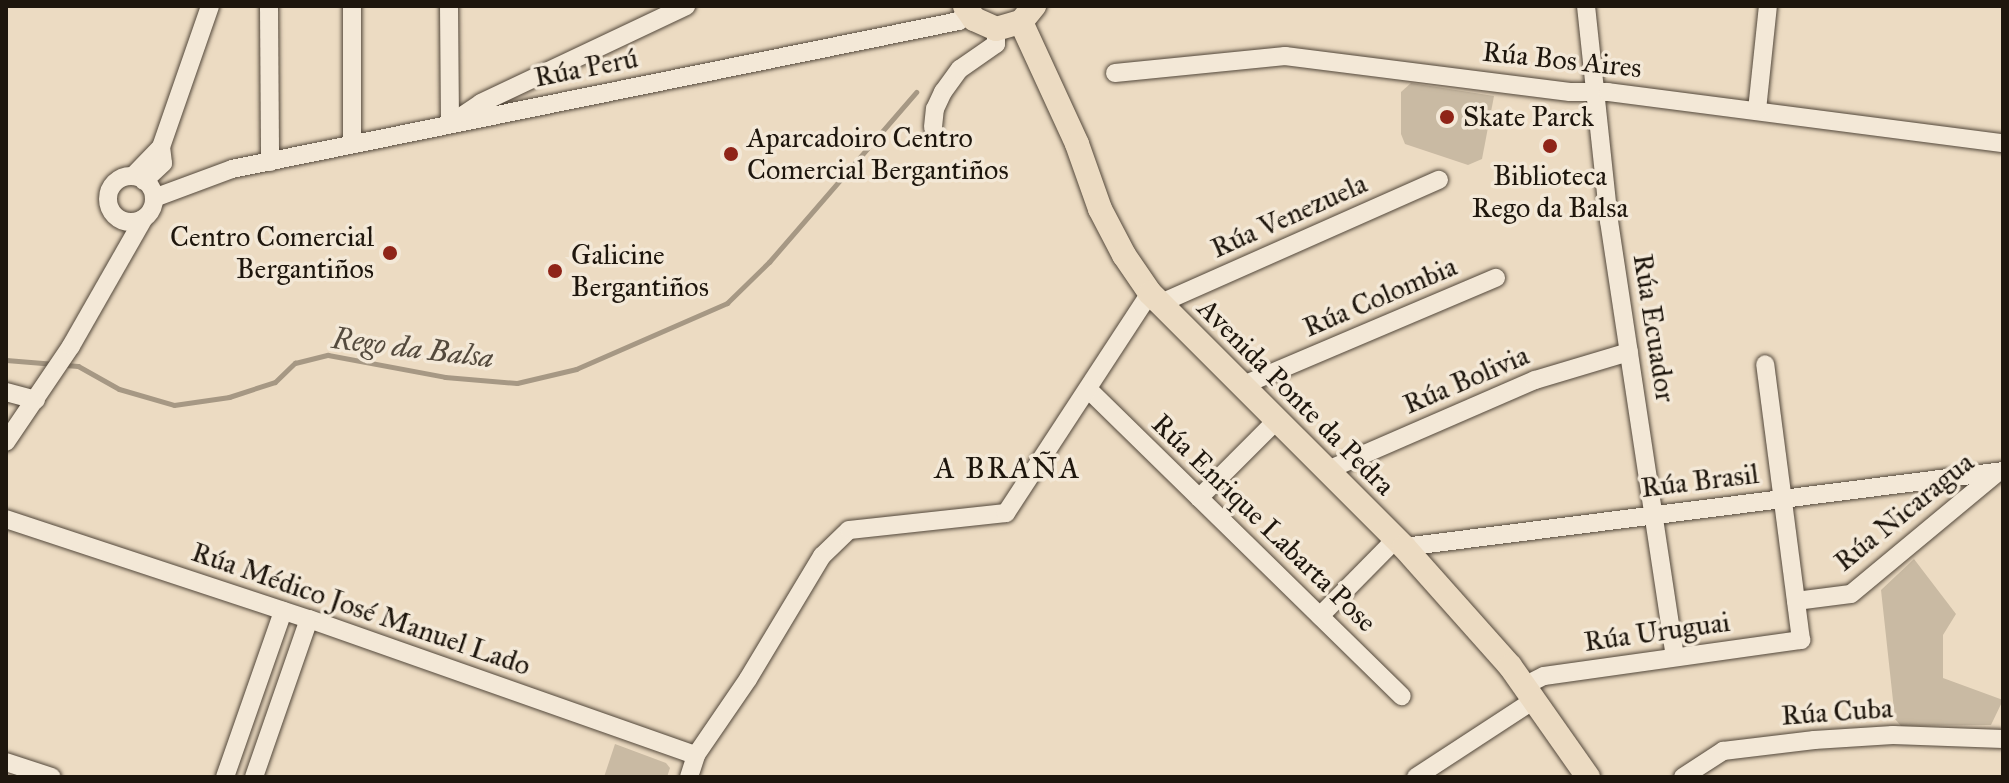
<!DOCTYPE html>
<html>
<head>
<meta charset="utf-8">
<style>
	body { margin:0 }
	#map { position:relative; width:2009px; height:783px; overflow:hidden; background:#ecdbc2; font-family:"IM FELL Great Primer",serif }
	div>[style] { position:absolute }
	.green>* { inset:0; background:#c9baa3 }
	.stream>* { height:5px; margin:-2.5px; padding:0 2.5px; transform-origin:2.5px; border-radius:2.5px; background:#a69884 }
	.roads { filter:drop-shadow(0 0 2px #52473a) drop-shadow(0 0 2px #52473a) }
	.minor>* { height:18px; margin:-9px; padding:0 9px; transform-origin:9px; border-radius:9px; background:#f3e8d7 }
	.minor>.ring { margin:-9px; padding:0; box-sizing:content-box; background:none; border:18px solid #f3e8d7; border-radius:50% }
	.major>* { height:24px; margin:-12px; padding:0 12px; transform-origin:12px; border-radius:12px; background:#ecdbc2 }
	.dots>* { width:22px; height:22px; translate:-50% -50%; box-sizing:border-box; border:4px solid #f3e8d7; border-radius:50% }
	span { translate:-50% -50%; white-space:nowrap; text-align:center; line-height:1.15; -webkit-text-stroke:7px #f3e8d7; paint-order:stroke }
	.street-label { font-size:28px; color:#1e160d }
	.poi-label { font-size:28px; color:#1e160d }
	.left { translate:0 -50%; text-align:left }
	.right { translate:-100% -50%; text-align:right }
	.water-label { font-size:30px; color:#544a3d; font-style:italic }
	.neighbourhood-label { font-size:30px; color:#1e160d; letter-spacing:2px }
	.frame { position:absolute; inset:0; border:8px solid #1e160d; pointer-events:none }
</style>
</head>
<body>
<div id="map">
	<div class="green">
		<div style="clip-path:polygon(1411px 83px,1494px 96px,1482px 159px,1468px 165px,1405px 144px,1401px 134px,1401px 92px)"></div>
		<div style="clip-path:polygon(1914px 559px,1956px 614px,1943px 635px,1943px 678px,2003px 700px,1991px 725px,1901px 726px,1895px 719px,1881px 590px)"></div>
		<div style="clip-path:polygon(615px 744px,666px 763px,670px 768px,667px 777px,604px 777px)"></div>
	</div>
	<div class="stream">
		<div style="left:6px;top:360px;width:49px;rotate:4.7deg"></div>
		<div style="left:65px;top:365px;width:13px;rotate:4deg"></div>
		<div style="left:78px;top:366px;width:47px;rotate:29.3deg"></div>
		<div style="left:119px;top:389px;width:57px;rotate:16.2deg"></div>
		<div style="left:174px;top:405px;width:56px;rotate:-8.3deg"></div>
		<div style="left:229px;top:397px;width:48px;rotate:-18.1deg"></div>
		<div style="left:275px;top:382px;width:28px;rotate:-44deg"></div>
		<div style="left:295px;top:363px;width:34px;rotate:-14deg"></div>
		<div style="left:328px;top:355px;width:119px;rotate:10.6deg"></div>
		<div style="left:445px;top:377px;width:72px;rotate:4.8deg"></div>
		<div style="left:517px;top:383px;width:61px;rotate:-13.3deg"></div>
		<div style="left:576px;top:369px;width:165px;rotate:-23.6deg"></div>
		<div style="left:727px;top:303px;width:59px;rotate:-44.3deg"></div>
		<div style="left:769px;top:262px;width:225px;rotate:-49.1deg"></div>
	</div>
	<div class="roads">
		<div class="minor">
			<div style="left:269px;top:6px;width:156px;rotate:89.6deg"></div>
			<div style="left:352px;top:6px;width:138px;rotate:90deg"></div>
			<div style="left:449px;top:6px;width:118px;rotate:89.5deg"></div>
			<div style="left:1586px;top:6px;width:216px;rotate:83.9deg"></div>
			<div style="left:1609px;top:221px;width:440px;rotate:81.4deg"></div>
			<div style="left:1115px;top:73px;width:171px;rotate:-5.7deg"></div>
			<div style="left:1285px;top:56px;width:287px;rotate:7.2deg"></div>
			<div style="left:1570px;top:92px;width:38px"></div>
			<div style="left:1608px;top:92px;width:398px;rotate:7.4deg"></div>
			<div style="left:1757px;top:110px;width:105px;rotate:-84deg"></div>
			<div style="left:456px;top:120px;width:30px;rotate:-34deg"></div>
			<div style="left:481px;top:103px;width:227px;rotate:-25.3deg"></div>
			<div style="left:933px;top:127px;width:18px;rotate:-84deg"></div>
			<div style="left:935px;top:109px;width:19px;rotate:-65deg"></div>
			<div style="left:943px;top:92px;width:29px;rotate:-54deg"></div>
			<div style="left:960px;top:69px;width:44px;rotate:-34.8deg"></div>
			<div style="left:996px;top:44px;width:15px;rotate:-90deg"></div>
			<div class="ring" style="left:108px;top:176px;width:28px;height:28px"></div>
			<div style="left:133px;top:176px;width:40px;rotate:-46deg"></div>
			<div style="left:144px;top:181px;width:26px;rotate:-43deg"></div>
			<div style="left:163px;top:163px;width:16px;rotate:-97deg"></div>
			<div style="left:161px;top:147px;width:149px;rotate:-70.8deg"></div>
			<div style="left:154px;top:198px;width:83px;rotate:-20.4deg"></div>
			<div style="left:232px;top:169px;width:742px;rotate:-11.51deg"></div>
			<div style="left:959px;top:21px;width:14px;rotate:-54deg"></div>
			<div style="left:1161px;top:303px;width:304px;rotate:-23.9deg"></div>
			<div style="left:1241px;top:386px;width:277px;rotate:-23deg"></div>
			<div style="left:1088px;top:389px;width:439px;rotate:44.4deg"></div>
			<div style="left:6px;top:392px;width:31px;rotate:15deg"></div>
			<div style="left:6px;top:442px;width:116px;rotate:-55.9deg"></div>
			<div style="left:71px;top:346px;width:147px;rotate:-60.3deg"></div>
			<div style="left:1328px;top:470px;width:226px;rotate:-23.5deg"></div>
			<div style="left:1535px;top:380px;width:98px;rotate:-16.6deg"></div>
			<div style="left:1199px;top:498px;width:110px;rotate:-45deg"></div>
			<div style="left:6px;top:519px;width:319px;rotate:18.3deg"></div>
			<div style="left:309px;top:619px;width:410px;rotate:19.4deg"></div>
			<div style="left:1404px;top:547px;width:604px;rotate:-7.23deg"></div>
			<div style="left:1796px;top:601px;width:55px;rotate:-7.3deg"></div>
			<div style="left:1851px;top:594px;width:191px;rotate:-39.7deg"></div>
			<div style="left:1320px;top:616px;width:108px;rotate:-45.4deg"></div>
			<div style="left:1524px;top:686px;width:22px;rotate:-27deg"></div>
			<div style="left:1544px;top:676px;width:260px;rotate:-8deg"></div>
			<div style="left:1801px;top:640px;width:278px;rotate:-97.4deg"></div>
			<div style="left:6px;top:762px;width:48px;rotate:18.1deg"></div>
			<div style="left:225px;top:777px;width:176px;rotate:-70.7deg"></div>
			<div style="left:254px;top:777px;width:167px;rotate:-70.8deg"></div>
			<div style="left:689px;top:777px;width:23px;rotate:-72deg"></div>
			<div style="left:696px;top:755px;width:92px;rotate:-55.6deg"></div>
			<div style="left:748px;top:679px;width:144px;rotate:-59deg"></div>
			<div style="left:822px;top:556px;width:37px;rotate:-44deg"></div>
			<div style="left:849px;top:530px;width:158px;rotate:-6.2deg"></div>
			<div style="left:1006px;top:513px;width:263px;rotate:-56.8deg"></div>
			<div style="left:1416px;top:777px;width:141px;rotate:-33.1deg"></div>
			<div style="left:1683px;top:777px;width:48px;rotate:-33deg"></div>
			<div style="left:1723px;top:751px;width:92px;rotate:-6.9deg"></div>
			<div style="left:1814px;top:740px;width:79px;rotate:-3.6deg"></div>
			<div style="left:1893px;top:735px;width:110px;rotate:2.1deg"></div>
		</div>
		<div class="major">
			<div style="left:965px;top:6px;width:16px;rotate:55deg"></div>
			<div style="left:974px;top:19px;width:24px;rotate:24deg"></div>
			<div style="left:996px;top:29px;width:26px;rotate:-16deg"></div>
			<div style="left:1021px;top:22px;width:21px;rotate:-51deg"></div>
			<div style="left:1021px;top:22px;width:134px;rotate:65.3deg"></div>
			<div style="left:1077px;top:144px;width:69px;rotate:70.5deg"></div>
			<div style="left:1100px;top:209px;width:52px;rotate:62.4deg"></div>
			<div style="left:1124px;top:255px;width:46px;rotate:55.6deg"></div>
			<div style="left:1150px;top:293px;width:359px;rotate:45deg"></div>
			<div style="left:1404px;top:547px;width:159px;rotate:48.3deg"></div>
			<div style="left:1510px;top:666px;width:136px;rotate:54.9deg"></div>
		</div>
	</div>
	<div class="dots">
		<div style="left:1447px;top:117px;background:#8f2418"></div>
		<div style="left:1550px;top:146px;background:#8f2418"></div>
		<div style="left:731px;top:154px;background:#8f2418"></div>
		<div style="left:390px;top:253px;background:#8f2418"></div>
		<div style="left:555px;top:271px;background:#8f2418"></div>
	</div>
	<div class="street-label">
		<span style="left:1562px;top:60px;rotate:6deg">Rúa Bos Aires</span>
		<span style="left:586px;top:68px;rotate:-11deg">Rúa Perú</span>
		<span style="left:1289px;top:216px;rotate:-24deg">Rúa Venezuela</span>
		<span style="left:1380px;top:297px;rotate:-23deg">Rúa Colombia</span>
		<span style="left:1654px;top:328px;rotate:81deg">Rúa Ecuador</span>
		<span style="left:1466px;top:380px;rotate:-23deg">Rúa Bolivia</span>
		<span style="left:1296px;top:397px;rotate:45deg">Avenida Ponte da Pedra</span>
		<span style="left:1700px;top:481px;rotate:-7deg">Rúa Brasil</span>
		<span style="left:1904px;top:512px;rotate:-39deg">Rúa Nicaragua</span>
		<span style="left:1264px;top:523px;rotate:44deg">Rúa Enrique Labarta Pose</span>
		<span style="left:361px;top:609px;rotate:19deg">Rúa Médico José Manuel Lado</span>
		<span style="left:1657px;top:632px;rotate:-8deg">Rúa Uruguai</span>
		<span style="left:1837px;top:712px;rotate:-4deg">Rúa Cuba</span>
	</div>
	<div class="poi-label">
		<span class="left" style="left:1463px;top:117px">Skate Parck</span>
		<span class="left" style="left:747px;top:154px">Aparcadoiro Centro<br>Comercial Bergantiños</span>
		<span style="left:1550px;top:192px">Biblioteca<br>Rego da Balsa</span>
		<span class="right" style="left:374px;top:253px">Centro Comercial<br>Bergantiños</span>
		<span class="left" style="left:571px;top:271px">Galicine<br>Bergantiños</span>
	</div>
	<div class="water-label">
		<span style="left:413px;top:348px;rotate:7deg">Rego da Balsa</span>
	</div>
	<div class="neighbourhood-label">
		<span style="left:1008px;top:468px">A BRAÑA</span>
	</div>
	<div class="frame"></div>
</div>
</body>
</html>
